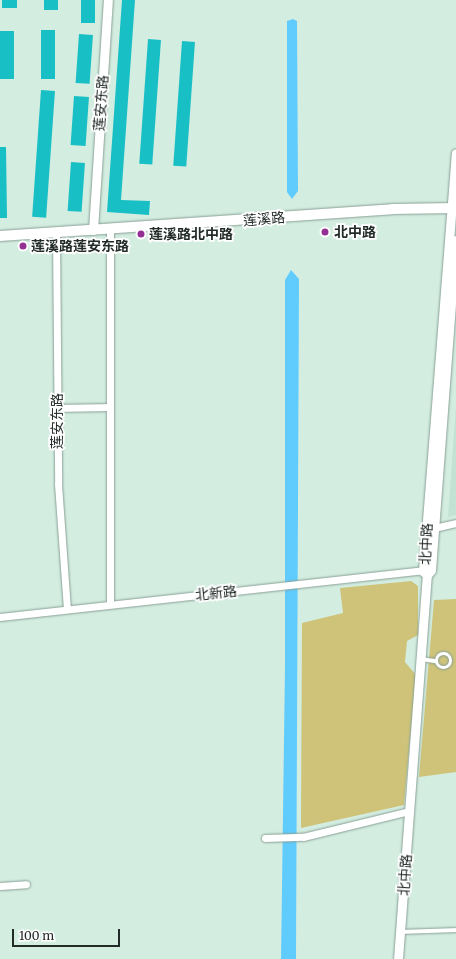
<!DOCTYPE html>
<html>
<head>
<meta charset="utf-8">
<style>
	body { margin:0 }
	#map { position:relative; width:456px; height:959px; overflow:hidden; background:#d4ede1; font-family:Merriweather,"Noto Sans SC",serif }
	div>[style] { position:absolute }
	.built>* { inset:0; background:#c2e2d3 }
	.green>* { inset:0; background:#cec379 }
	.water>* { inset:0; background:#60ccfe }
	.building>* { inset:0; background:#18bfc4; transform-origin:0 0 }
	.roads { filter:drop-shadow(0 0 1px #89a096) drop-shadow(0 0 1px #89a096) }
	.service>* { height:3.5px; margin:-1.75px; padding:0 1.75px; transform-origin:1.75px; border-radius:1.75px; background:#fff }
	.service>.ring { margin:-1.75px; padding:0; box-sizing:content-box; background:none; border:3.5px solid #fff; border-radius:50% }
	.minor>* { height:7px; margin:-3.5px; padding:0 3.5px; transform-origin:3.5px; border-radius:3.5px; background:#fff }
	.tertiary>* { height:9px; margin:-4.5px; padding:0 4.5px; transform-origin:4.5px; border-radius:4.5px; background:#fff }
	.secondary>* { height:10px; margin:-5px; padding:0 5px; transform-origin:5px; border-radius:5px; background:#fff }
	.dots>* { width:11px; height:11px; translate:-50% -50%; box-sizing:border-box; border:2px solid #fff; border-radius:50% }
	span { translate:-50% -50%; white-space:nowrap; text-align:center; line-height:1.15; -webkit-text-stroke:3.5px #fff; paint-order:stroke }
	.street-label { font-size:14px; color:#222b27 }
	.poi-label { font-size:14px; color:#222b27; font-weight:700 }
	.left { translate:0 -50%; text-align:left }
	.scale { position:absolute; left:12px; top:929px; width:108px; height:18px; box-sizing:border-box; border:2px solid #222b27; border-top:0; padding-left:5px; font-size:12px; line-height:14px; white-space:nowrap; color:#222b27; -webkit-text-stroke:3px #fff; paint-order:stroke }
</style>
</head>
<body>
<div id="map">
	<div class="built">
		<div style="clip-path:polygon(456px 406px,456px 515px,448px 517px)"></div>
	</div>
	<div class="green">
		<div style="clip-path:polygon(411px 581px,418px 586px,418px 635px,407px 641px,405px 662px,416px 675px,404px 805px,301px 828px,302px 623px,343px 613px,340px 588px)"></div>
		<div style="clip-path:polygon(456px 599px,456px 772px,419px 777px,434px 600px)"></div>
	</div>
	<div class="water">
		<div style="clip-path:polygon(293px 19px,297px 21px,298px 191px,292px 199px,287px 192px,287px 21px)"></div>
		<div style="clip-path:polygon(291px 270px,299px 279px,296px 959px,281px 959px,285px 666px,285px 280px)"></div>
	</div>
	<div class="building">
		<div style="left:2px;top:0;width:15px;height:8px"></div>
		<div style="left:44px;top:0;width:14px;height:10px"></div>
		<div style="left:81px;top:0;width:14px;height:23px"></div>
		<div style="clip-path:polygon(122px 0,135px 0,121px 200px,150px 201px,149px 215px,107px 212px)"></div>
		<div style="left:41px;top:30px;width:14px;height:49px"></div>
		<div style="left:0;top:31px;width:14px;height:48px"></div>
		<div style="left:79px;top:34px;width:14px;height:49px;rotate:4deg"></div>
		<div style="left:148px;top:39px;width:13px;height:125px;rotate:4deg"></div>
		<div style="left:182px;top:41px;width:13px;height:125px;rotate:4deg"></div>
		<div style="left:41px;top:90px;width:14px;height:127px;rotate:4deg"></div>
		<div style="left:74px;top:96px;width:15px;height:49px;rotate:4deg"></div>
		<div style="clip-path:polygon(0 147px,6px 147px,7px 218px,0 218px)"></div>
		<div style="left:71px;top:162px;width:14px;height:49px;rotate:4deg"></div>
	</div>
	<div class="roads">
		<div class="service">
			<div class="ring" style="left:437px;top:654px;width:10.5px;height:10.5px"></div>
			<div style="left:421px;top:659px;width:15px;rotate:8deg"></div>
			<div style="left:401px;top:932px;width:55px;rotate:-2.1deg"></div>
		</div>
		<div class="minor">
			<div style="left:56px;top:233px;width:251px;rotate:89.5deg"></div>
			<div style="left:58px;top:484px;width:125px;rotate:85.9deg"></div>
			<div style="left:57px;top:408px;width:53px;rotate:-1.1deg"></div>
			<div style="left:434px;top:528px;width:23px;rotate:-13deg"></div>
			<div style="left:110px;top:604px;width:375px;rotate:-90deg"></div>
			<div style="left:0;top:617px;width:430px;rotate:-6.3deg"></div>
			<div style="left:265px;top:838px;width:38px;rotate:-2deg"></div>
			<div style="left:303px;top:837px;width:110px;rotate:-13.7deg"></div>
			<div style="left:0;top:886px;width:26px;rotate:-4deg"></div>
		</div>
		<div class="tertiary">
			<div style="left:93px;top:230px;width:230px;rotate:-86.3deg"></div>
			<div style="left:427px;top:575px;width:6px;rotate:-135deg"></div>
			<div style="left:423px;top:571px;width:419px;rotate:-85.5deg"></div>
			<div style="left:398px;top:959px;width:385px;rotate:-85.7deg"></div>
			<div style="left:427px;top:575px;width:6px;rotate:-51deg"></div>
			<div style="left:431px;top:570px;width:331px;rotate:-85.7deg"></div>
		</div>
		<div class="secondary">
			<div style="left:0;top:236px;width:393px;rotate:-3.9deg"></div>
			<div style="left:392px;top:209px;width:64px;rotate:-0.9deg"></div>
		</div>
	</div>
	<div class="dots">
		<div style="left:325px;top:232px;background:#942f94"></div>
		<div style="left:141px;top:234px;background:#942f94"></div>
		<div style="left:23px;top:246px;background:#942f94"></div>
	</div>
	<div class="street-label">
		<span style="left:101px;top:103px;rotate:-86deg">莲安东路</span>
		<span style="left:264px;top:219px;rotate:-5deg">莲溪路</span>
		<span style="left:57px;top:421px;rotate:-90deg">莲安东路</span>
		<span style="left:426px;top:544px;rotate:-87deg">北中路</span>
		<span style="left:216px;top:593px;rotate:-6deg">北新路</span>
		<span style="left:405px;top:875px;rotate:-86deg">北中路</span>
	</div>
	<div class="poi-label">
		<span class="left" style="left:334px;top:232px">北中路</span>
		<span class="left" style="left:149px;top:234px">莲溪路北中路</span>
		<span class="left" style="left:31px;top:246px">莲溪路莲安东路</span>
	</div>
	<div class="scale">100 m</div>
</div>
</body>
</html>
